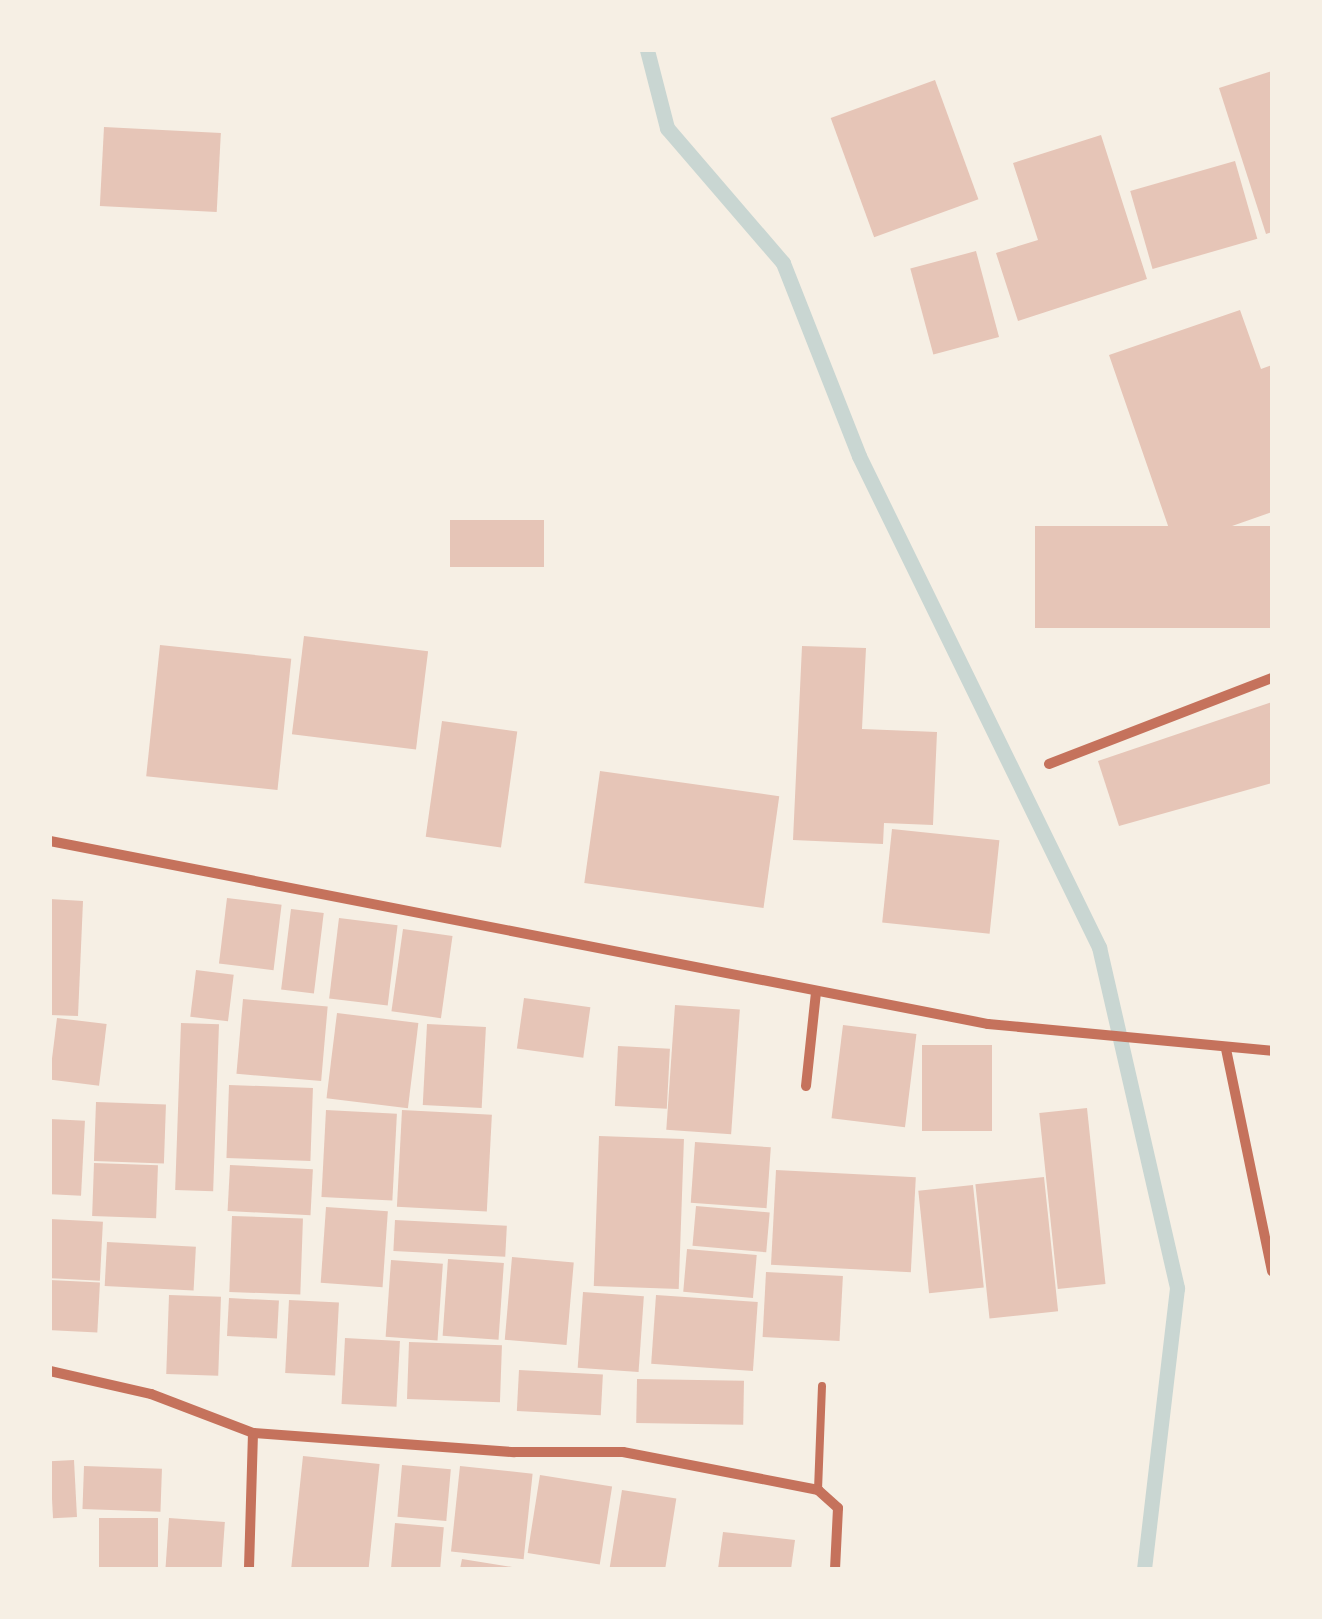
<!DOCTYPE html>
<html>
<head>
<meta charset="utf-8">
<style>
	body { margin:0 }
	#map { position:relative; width:1322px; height:1619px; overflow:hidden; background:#f6efe4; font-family:"IBM Plex Serif",serif }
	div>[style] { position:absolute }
	.stream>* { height:15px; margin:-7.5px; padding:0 7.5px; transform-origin:7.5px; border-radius:7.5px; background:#c9d6d2 }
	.building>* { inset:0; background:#e6c5b7; transform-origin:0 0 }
	.service>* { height:8px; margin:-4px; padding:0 4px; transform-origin:4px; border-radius:4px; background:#c5725c }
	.minor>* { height:10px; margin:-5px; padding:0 5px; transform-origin:5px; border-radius:5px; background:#c5725c }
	span { translate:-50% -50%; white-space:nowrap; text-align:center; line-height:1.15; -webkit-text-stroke:10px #f6efe4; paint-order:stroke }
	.frame { position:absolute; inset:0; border:52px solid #f6efe4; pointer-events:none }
</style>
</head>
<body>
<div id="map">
	<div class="stream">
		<div style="left:647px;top:50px;width:81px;rotate:75.6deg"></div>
		<div style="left:667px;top:128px;width:178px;rotate:49.3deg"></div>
		<div style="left:783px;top:263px;width:207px;rotate:68.5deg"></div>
		<div style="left:859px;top:456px;width:547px;rotate:63.95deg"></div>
		<div style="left:1099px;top:947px;width:350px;rotate:77.1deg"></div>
		<div style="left:1177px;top:1288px;width:283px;rotate:96.7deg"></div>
	</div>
	<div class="building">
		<div style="clip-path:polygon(1272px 71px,1272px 232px,1266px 234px,1219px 88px)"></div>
		<div style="left:935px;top:80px;width:127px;height:111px;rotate:70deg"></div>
		<div style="left:104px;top:127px;width:117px;height:79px;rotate:3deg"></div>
		<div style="clip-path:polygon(1101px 135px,1147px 279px,1018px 321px,996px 253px,1038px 240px,1013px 163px)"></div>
		<div style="left:1235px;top:161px;width:81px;height:109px;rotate:74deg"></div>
		<div style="left:976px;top:251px;width:89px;height:68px;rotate:75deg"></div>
		<div style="clip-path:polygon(1240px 310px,1261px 369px,1272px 365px,1272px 512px,1175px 546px,1109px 355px)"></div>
		<div style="left:450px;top:520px;width:94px;height:47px"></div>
		<div style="left:1272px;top:526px;width:102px;height:237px;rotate:90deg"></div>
		<div style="left:304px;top:636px;width:125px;height:99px;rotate:7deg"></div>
		<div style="left:160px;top:645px;width:132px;height:132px;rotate:6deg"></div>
		<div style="clip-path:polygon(802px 646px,866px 648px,862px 729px,937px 732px,933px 825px,884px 823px,883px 844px,793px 840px)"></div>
		<div style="clip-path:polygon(1272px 702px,1272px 783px,1119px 826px,1098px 761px)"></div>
		<div style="left:442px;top:721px;width:76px;height:117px;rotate:8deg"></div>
		<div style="left:600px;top:771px;width:181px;height:113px;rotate:8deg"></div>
		<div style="left:892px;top:829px;width:108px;height:94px;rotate:6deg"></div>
		<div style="left:227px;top:898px;width:55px;height:66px;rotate:7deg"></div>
		<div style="clip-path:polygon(50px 899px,83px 901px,78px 1016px,50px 1015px)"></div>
		<div style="left:291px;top:909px;width:33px;height:81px;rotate:7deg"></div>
		<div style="left:339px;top:918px;width:59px;height:81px;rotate:7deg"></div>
		<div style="left:403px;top:929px;width:50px;height:83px;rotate:8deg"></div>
		<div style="left:196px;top:970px;width:38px;height:47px;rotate:7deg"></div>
		<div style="left:524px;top:998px;width:67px;height:51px;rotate:8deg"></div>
		<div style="left:243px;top:999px;width:85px;height:75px;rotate:5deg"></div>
		<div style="left:675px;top:1005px;width:65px;height:125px;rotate:4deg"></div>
		<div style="left:337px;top:1013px;width:82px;height:86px;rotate:7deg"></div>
		<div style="left:57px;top:1018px;width:50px;height:62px;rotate:7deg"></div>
		<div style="left:181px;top:1023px;width:38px;height:167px;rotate:2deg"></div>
		<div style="left:427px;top:1024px;width:59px;height:81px;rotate:3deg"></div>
		<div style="left:843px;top:1025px;width:74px;height:94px;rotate:7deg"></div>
		<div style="left:922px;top:1045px;width:70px;height:86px"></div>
		<div style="left:618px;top:1046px;width:52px;height:60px;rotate:3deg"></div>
		<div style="left:229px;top:1085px;width:84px;height:73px;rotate:2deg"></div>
		<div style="left:96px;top:1102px;width:70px;height:59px;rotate:2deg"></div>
		<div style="left:1087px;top:1108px;width:177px;height:48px;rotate:84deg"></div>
		<div style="left:326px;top:1110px;width:71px;height:87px;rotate:3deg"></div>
		<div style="left:402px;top:1110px;width:90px;height:97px;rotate:3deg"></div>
		<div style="left:50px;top:1119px;width:35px;height:75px;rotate:3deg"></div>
		<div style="left:599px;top:1136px;width:85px;height:150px;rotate:2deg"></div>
		<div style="left:695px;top:1142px;width:76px;height:61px;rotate:4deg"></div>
		<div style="left:94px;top:1163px;width:64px;height:53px;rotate:2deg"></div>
		<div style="left:230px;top:1165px;width:83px;height:46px;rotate:3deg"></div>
		<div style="left:776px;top:1170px;width:140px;height:95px;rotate:3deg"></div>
		<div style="left:1044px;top:1177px;width:135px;height:69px;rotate:84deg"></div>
		<div style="left:973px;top:1185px;width:103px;height:55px;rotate:84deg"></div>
		<div style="left:696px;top:1206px;width:74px;height:40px;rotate:5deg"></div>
		<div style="left:326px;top:1207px;width:62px;height:76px;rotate:4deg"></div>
		<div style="left:232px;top:1216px;width:71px;height:76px;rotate:2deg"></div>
		<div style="left:50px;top:1219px;width:53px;height:59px;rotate:3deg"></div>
		<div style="left:395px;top:1220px;width:112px;height:31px;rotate:3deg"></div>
		<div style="left:107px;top:1242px;width:89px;height:44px;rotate:3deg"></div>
		<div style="left:687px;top:1249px;width:70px;height:43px;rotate:5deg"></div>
		<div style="left:512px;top:1257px;width:62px;height:83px;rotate:5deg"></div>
		<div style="left:448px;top:1259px;width:56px;height:77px;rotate:4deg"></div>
		<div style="left:391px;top:1260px;width:52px;height:77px;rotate:4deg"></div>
		<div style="left:766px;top:1272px;width:77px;height:65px;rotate:3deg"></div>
		<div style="left:50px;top:1280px;width:50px;height:50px;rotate:3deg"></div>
		<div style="left:583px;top:1292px;width:61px;height:76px;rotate:4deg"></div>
		<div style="left:169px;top:1295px;width:52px;height:79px;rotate:2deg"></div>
		<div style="left:656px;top:1295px;width:102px;height:69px;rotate:4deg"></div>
		<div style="left:229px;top:1298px;width:50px;height:38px;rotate:3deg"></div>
		<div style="left:289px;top:1300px;width:50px;height:73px;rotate:3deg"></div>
		<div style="left:345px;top:1338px;width:55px;height:66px;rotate:3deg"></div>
		<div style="left:409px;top:1342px;width:93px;height:57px;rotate:2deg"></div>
		<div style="left:519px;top:1370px;width:84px;height:41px;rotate:3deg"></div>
		<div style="left:637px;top:1379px;width:107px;height:44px;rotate:1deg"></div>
		<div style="left:303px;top:1456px;width:77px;height:114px;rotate:6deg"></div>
		<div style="left:74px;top:1460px;width:57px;height:24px;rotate:87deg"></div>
		<div style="left:402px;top:1465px;width:49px;height:52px;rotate:5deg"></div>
		<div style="left:84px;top:1466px;width:78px;height:43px;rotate:2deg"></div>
		<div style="left:460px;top:1466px;width:73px;height:86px;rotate:6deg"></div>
		<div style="left:540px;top:1475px;width:73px;height:79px;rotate:9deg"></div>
		<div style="left:622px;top:1490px;width:55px;height:80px;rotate:9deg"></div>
		<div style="left:99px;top:1518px;width:59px;height:51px"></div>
		<div style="left:169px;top:1518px;width:56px;height:51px;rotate:4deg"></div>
		<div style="left:395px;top:1523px;width:49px;height:46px;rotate:5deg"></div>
		<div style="clip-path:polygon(723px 1532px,795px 1540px,791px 1569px,718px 1569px)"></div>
		<div style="clip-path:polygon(462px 1559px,512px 1567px,511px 1569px,460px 1569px)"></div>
	</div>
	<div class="service">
		<div style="left:818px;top:1490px;width:104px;rotate:-87.8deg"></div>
	</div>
	<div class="minor">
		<div style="left:1049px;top:764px;width:239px;rotate:-21.1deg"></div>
		<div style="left:50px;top:841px;width:956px;rotate:11.04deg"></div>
		<div style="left:988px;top:1024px;width:285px;rotate:5.4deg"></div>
		<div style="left:1226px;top:1049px;width:227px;rotate:78.3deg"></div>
		<div style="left:806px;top:1086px;width:95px;rotate:-83.9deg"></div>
		<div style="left:50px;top:1371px;width:104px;rotate:12.8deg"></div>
		<div style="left:151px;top:1394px;width:109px;rotate:20.9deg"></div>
		<div style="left:253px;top:1433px;width:136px;rotate:91.7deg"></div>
		<div style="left:253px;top:1433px;width:262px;rotate:4.2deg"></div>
		<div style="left:514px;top:1452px;width:109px"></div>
		<div style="left:623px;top:1452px;width:199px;rotate:11deg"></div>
		<div style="left:818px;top:1490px;width:27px;rotate:42deg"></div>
		<div style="left:838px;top:1508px;width:61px;rotate:92.8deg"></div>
	</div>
	<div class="frame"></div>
</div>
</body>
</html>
